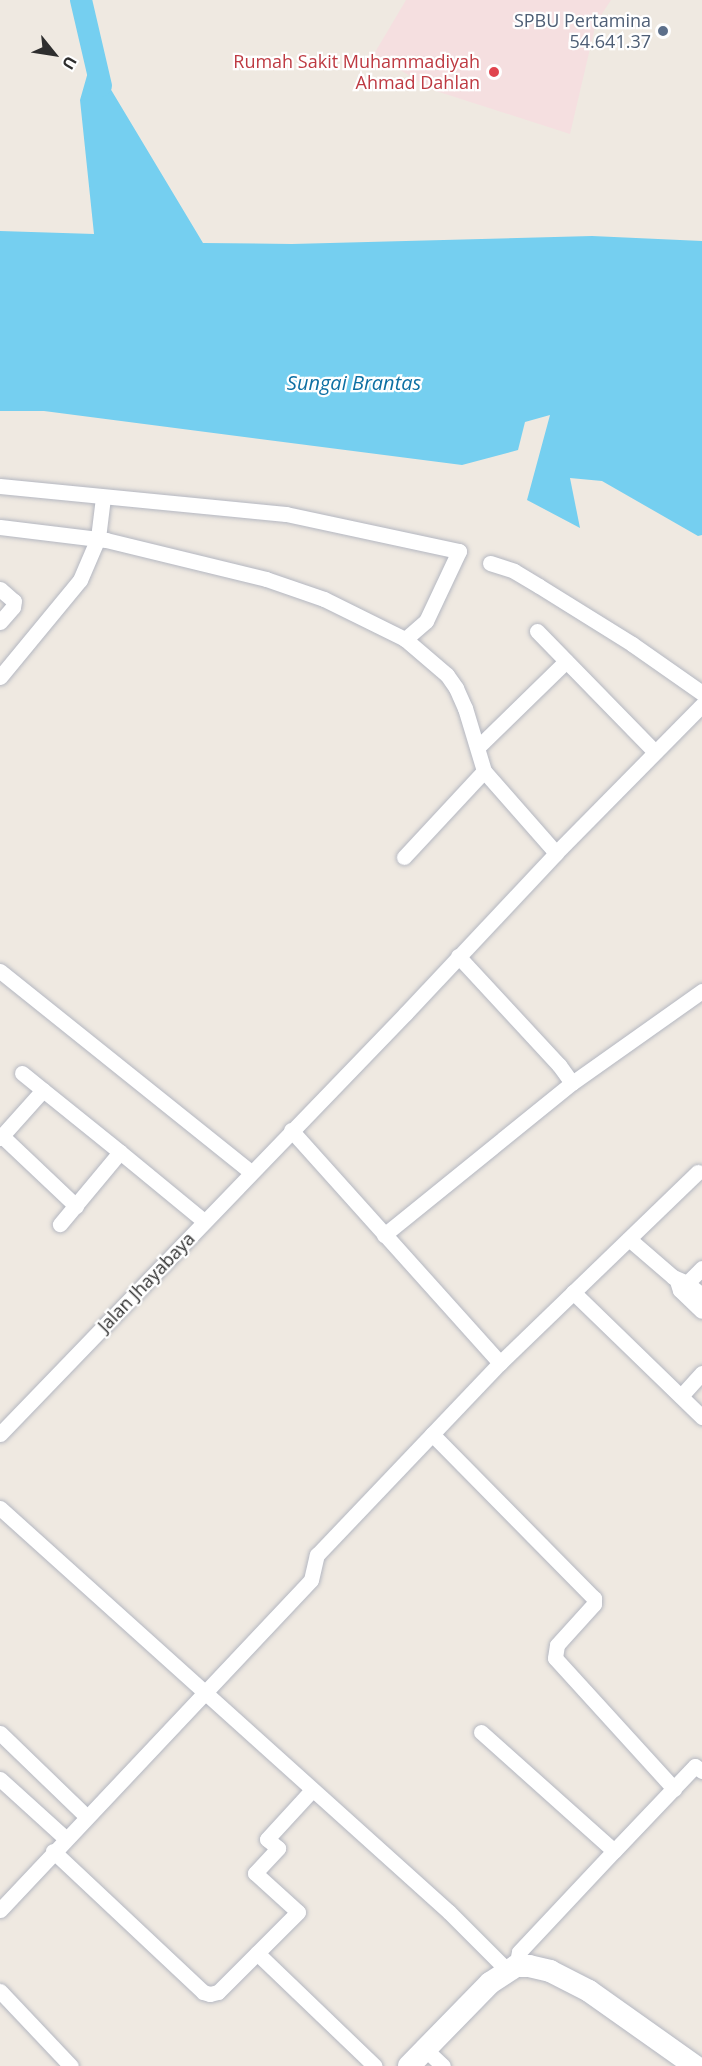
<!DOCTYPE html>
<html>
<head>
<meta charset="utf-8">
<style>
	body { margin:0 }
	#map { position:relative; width:702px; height:2066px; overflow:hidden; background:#efe9e1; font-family:"Open Sans",sans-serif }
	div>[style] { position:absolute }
	.medical>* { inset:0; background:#f5dfe0 }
	.water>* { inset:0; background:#75cff0 }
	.river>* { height:22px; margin:-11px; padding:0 11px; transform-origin:11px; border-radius:11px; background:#75cff0 }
	.roads { filter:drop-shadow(0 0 2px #b4b7c1) drop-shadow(0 0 2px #b4b7c1) }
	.minor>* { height:15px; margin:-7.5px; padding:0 7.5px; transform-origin:7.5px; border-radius:7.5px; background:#fff }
	.secondary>* { height:22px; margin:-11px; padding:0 11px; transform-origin:11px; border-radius:11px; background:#fff }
	.dots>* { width:16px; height:16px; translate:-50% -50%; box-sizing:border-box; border:3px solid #fff; border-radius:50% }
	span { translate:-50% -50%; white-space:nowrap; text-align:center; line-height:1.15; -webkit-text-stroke:4.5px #fff; paint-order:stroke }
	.service-label { font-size:18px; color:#4e5e75 }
	.right { translate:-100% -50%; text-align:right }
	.health-label { font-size:18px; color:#be3a42 }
	.street-label { font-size:18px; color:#2e2e2e }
	.water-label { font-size:20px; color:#0d6fa3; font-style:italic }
	.north { position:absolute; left:24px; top:24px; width:60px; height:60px; -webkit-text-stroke:4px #fff; paint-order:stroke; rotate:120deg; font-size:16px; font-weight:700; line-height:24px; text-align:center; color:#2e2e2e }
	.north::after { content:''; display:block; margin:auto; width:21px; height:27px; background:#2e2e2e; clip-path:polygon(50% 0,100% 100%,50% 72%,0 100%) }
</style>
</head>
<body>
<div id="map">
	<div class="medical">
		<div style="clip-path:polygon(406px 0,611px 0,596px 23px,570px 134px,433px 90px,374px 54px)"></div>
	</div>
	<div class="water">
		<div style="clip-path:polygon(92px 58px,203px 243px,292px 244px,592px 236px,702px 241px,702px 535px,698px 536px,602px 481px,570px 478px,580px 528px,527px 500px,550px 415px,525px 422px,518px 450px,462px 465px,44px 411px,0 411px,0 231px,94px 234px,80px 100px)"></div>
	</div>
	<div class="river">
		<div style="left:81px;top:0;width:88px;rotate:76.9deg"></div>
	</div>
	<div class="roads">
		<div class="minor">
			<div style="left:0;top:486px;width:287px;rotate:5.6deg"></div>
			<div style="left:286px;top:514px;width:177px;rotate:12.1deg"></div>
			<div style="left:459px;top:551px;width:77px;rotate:115.2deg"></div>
			<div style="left:426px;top:621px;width:28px;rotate:139deg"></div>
			<div style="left:0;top:527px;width:107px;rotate:7deg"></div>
			<div style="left:106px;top:540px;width:165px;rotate:13.7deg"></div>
			<div style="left:266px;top:579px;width:61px;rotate:19deg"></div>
			<div style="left:324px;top:599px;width:90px;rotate:26.3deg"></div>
			<div style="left:405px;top:639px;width:55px;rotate:40.6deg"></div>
			<div style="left:447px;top:675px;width:16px;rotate:55deg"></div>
			<div style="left:456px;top:688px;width:22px;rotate:66deg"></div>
			<div style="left:465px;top:708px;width:66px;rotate:73.2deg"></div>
			<div style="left:484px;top:771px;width:109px;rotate:48.7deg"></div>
			<div style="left:490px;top:563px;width:25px;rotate:18deg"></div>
			<div style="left:514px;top:571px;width:29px;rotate:31deg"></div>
			<div style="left:539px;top:586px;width:110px;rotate:31.9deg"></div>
			<div style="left:632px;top:644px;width:85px;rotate:35deg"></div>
			<div style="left:0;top:589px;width:18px;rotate:41deg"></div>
			<div style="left:14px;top:601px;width:6px;rotate:99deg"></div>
			<div style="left:13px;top:607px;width:20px;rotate:131deg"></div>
			<div style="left:537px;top:631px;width:169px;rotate:45.7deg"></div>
			<div style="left:0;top:677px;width:126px;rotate:-50.5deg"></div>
			<div style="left:80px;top:580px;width:46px;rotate:-66.8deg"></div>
			<div style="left:98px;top:538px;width:41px;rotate:-83deg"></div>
			<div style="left:478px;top:747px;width:123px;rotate:-44.3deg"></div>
			<div style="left:404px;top:857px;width:117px;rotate:-47.1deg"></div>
			<div style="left:458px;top:956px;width:149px;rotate:47.2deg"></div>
			<div style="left:559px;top:1065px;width:22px;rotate:54deg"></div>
			<div style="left:572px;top:1083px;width:159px;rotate:-35.3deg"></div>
			<div style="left:0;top:971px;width:322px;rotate:38.7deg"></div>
			<div style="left:22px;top:1073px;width:27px;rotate:39deg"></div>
			<div style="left:291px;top:1130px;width:313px;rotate:48.1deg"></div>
			<div style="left:2px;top:1136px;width:102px;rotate:43.4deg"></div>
			<div style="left:0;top:1138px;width:64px;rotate:-48.1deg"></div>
			<div style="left:43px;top:1090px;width:99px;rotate:38.8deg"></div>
			<div style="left:120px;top:1152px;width:94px;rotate:129.8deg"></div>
			<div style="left:120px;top:1152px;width:109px;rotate:39.4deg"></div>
			<div style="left:384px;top:1235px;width:242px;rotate:-39deg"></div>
			<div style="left:629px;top:1239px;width:58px;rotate:40.8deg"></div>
			<div style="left:673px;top:1277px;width:15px;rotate:23deg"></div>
			<div style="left:687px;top:1283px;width:19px;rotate:39deg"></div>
			<div style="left:677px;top:1281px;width:9px;rotate:72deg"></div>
			<div style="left:680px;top:1290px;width:30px;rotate:44deg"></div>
			<div style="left:680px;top:1290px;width:31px;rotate:-45deg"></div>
			<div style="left:573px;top:1292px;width:180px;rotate:44.1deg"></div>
			<div style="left:681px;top:1396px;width:31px;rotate:-48deg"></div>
			<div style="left:0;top:1434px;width:585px;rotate:-46.04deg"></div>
			<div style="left:406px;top:1013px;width:219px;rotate:-46.8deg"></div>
			<div style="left:556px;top:853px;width:208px;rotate:-45.4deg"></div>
			<div style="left:432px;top:1434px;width:231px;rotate:45.4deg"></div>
			<div style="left:594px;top:1598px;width:6px;rotate:90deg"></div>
			<div style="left:594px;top:1604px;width:55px;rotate:132.1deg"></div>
			<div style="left:557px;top:1645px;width:13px;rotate:99deg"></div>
			<div style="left:555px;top:1658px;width:177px;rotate:47.7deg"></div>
			<div style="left:0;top:1508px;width:604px;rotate:41.98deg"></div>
			<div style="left:449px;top:1912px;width:82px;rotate:45deg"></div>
			<div style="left:481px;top:1732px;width:178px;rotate:41.8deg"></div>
			<div style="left:0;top:1733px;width:120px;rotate:44deg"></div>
			<div style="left:0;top:1779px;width:88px;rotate:42.2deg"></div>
			<div style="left:53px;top:1851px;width:206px;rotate:43.2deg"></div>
			<div style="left:203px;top:1992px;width:7px;rotate:16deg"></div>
			<div style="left:210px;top:1994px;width:8px;rotate:-14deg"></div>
			<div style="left:218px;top:1992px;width:113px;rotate:-45deg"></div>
			<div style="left:298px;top:1912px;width:58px;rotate:-137.8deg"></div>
			<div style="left:255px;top:1873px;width:34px;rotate:-47deg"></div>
			<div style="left:278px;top:1848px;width:14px;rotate:-141deg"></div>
			<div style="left:267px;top:1839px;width:67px;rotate:-47.4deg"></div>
			<div style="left:0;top:1910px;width:453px;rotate:-46.7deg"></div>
			<div style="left:311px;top:1580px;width:26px;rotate:-77deg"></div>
			<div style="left:317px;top:1555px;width:265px;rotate:-46.4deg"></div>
			<div style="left:500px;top:1363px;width:275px;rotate:-44deg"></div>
			<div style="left:257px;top:1953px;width:163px;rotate:43.8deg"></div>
			<div style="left:516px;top:1966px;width:14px;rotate:-78deg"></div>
			<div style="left:519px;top:1952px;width:139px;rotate:-46.8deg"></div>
			<div style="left:614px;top:1851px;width:117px;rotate:-46.4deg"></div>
			<div style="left:695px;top:1766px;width:9px;rotate:36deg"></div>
			<div style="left:0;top:1991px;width:103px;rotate:46.6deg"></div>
			<div style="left:426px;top:2050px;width:23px;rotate:43deg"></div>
		</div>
		<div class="secondary">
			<div style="left:409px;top:2066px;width:116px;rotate:-45.7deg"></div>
			<div style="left:490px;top:1983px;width:31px;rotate:-33deg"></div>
			<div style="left:516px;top:1966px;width:13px"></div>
			<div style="left:529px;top:1966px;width:22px;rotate:13deg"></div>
			<div style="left:550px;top:1971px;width:44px;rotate:27.1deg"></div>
			<div style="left:589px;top:1991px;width:130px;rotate:35.3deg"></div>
		</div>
	</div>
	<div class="dots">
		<div style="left:663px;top:31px;background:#5c6f8a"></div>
		<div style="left:494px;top:72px;background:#e0444e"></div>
	</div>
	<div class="service-label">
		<span class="right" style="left:651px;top:31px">SPBU Pertamina<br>54.641.37</span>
	</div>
	<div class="health-label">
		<span class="right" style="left:480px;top:72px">Rumah Sakit Muhammadiyah<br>Ahmad Dahlan</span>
	</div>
	<div class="street-label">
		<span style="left:146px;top:1282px;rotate:-46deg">Jalan Jhayabaya</span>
	</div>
	<div class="water-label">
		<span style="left:354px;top:382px">Sungai Brantas</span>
	</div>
	<div class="north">U</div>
</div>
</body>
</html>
